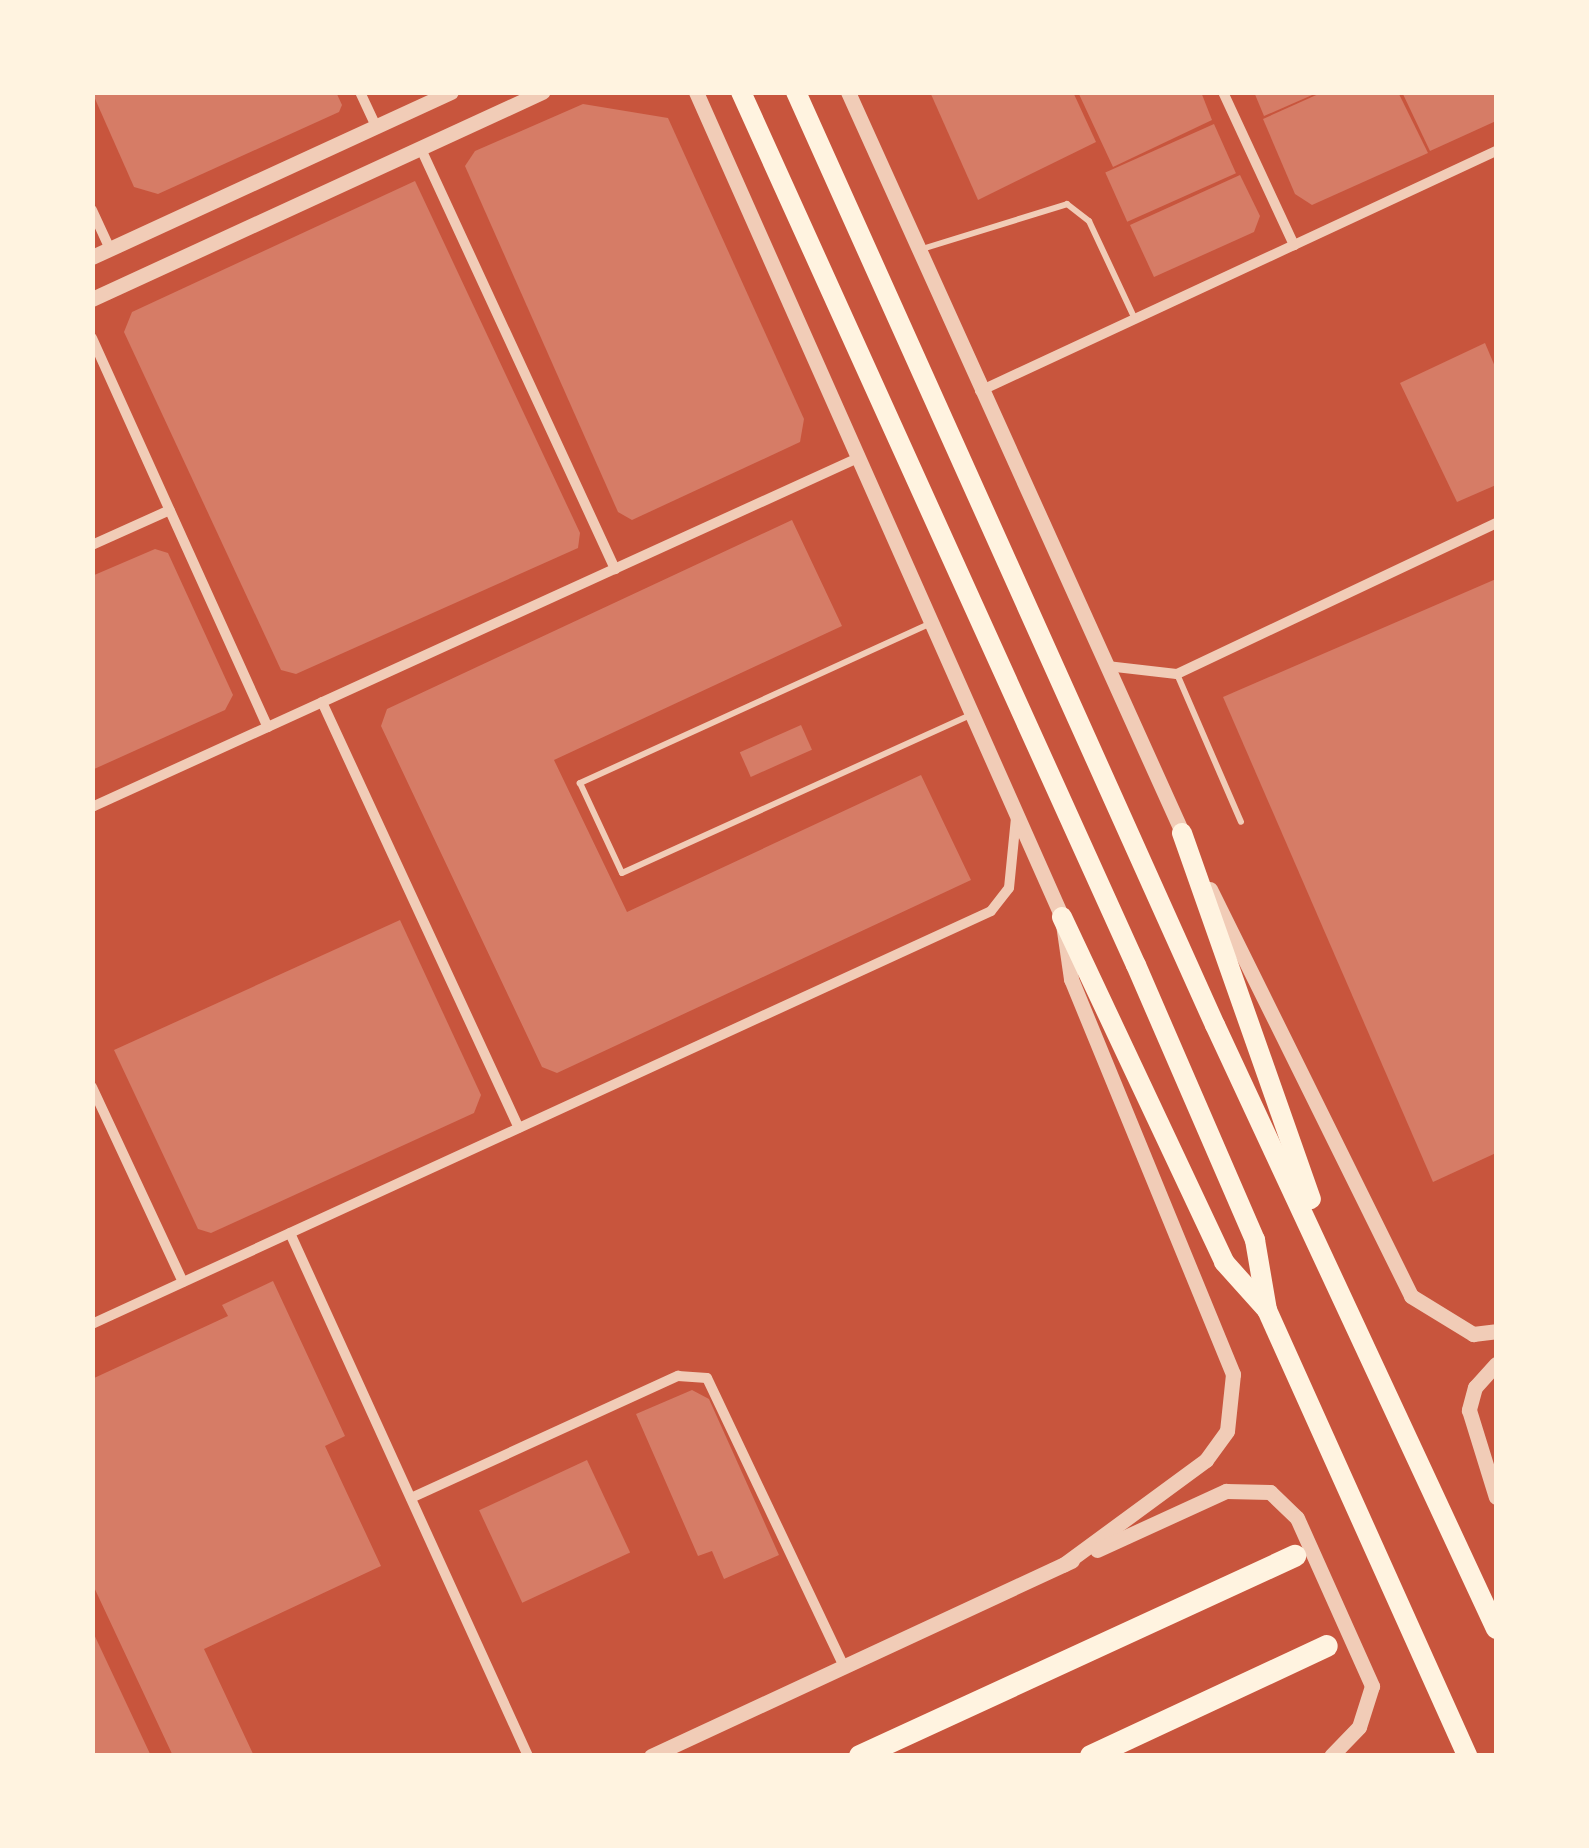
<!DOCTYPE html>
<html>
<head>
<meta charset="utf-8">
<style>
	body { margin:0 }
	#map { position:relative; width:1589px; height:1848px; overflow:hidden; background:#c8553d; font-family:"PT Sans",sans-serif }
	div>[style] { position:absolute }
	.building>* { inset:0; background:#d67c66; transform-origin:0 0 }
	.service>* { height:6px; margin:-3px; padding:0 3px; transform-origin:3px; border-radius:3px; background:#f1ccb7 }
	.minor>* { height:10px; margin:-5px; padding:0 5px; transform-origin:5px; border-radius:5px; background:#f1ccb7 }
	.tertiary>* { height:15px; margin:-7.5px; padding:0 7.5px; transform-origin:7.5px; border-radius:7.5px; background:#f1ccb7 }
	.primary>* { height:20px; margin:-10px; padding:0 10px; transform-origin:10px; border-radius:10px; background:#fff3e0 }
	.motorway>* { height:22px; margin:-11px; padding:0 11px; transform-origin:11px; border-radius:11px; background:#fff3e0 }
	span { translate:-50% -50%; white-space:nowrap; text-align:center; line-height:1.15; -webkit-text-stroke:9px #fff3e0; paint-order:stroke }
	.frame { position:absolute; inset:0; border:95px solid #fff3e0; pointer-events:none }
</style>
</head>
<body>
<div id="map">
	<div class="building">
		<div style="clip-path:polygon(92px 92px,336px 92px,342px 105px,339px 112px,158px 194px,134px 187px)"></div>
		<div style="clip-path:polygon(930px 92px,1073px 92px,1096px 142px,978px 200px)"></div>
		<div style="clip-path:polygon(1078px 92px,1201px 92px,1212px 120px,1113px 167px)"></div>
		<div style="clip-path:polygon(1254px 92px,1319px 92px,1264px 116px)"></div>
		<div style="clip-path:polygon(1323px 92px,1398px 92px,1428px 153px,1312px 205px,1295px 194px,1263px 119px)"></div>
		<div style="clip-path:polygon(1402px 92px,1496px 92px,1496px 121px,1430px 151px)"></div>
		<div style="clip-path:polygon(583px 104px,668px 118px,804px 419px,800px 442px,632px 520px,618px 512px,465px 166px,475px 151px)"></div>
		<div style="left:1214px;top:124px;width:54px;height:119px;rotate:66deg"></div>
		<div style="clip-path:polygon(1240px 175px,1260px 216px,1254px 232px,1154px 277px,1130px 225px)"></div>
		<div style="clip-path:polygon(415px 181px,580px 533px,578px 548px,296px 674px,281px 670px,124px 332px,132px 312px)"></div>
		<div style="clip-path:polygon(1485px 343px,1496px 369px,1496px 485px,1457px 502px,1400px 383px)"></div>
		<div style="clip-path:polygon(792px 520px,842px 626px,554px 760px,627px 912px,921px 775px,971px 880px,557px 1073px,542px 1067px,381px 726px,387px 709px)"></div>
		<div style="clip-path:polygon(155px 549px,168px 553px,233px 695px,225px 710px,92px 770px,92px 576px)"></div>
		<div style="clip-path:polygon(1496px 579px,1496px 1153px,1433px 1182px,1223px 697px)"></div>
		<div style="left:801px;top:725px;width:27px;height:67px;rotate:66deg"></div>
		<div style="clip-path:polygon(400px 920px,481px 1095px,474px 1113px,211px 1233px,198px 1229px,114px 1050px)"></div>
		<div style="clip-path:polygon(273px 1281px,345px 1436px,325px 1446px,381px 1566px,204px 1649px,254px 1756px,173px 1756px,92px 1583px,92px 1379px,228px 1316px,222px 1305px)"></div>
		<div style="clip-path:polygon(692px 1390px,709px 1399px,779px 1555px,724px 1579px,712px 1551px,698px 1556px,636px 1414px)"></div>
		<div style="left:587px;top:1460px;width:102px;height:119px;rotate:65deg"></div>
		<div style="clip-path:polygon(92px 1630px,151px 1756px,92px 1756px)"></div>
	</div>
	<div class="service">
		<div style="left:922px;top:249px;width:152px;rotate:-17.2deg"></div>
		<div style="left:1067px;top:204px;width:28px;rotate:38deg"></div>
		<div style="left:1089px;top:221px;width:106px;rotate:64.9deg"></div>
		<div style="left:929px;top:624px;width:384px;rotate:155.5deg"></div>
		<div style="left:580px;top:783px;width:99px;rotate:65deg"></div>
		<div style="left:622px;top:873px;width:385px;rotate:-24.4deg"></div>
		<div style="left:1177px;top:674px;width:161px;rotate:66.6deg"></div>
	</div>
	<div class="minor">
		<div style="left:360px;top:92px;width:38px;rotate:65deg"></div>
		<div style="left:1223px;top:92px;width:169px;rotate:65.1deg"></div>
		<div style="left:421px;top:149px;width:463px;rotate:65.2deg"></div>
		<div style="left:92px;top:210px;width:43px;rotate:65.2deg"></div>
		<div style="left:92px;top:338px;width:427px;rotate:65.7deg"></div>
		<div style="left:980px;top:391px;width:569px;rotate:-24.94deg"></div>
		<div style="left:92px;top:545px;width:85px;rotate:-24.2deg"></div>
		<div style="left:1107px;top:666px;width:70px;rotate:6.5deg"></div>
		<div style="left:1177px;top:674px;width:353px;rotate:-25.3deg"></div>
		<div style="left:322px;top:702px;width:469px;rotate:65.2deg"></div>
		<div style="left:92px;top:807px;width:844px;rotate:-24.5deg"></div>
		<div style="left:92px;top:1087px;width:215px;rotate:65deg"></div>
		<div style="left:290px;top:1233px;width:575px;rotate:65.53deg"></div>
		<div style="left:92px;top:1324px;width:989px;rotate:-24.67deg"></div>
		<div style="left:991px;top:911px;width:29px;rotate:-52deg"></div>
		<div style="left:1009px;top:888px;width:70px;rotate:-84.3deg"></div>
		<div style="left:411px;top:1498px;width:294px;rotate:-24.6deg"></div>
		<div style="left:678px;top:1376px;width:29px;rotate:4deg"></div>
		<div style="left:707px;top:1378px;width:320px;rotate:64.6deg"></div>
	</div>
	<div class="tertiary">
		<div style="left:696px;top:92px;width:903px;rotate:66.08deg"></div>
		<div style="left:1062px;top:917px;width:63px;rotate:81.7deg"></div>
		<div style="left:1071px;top:979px;width:427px;rotate:67.7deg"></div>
		<div style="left:1233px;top:1374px;width:57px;rotate:96deg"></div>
		<div style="left:1227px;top:1431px;width:36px;rotate:126deg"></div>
		<div style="left:1206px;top:1460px;width:177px;rotate:143.7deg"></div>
		<div style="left:848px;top:92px;width:822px;rotate:65.71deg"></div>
		<div style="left:92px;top:257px;width:395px;rotate:-24.7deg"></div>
		<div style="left:92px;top:299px;width:496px;rotate:-24.7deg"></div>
		<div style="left:1210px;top:889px;width:454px;rotate:63.7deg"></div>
		<div style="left:1411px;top:1296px;width:73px;rotate:31.5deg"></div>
		<div style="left:1473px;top:1334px;width:23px;rotate:-7deg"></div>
		<div style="left:1496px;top:1364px;width:31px;rotate:132deg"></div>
		<div style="left:1475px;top:1387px;width:24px;rotate:105deg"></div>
		<div style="left:1469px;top:1410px;width:91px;rotate:72.8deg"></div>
		<div style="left:1097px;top:1550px;width:142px;rotate:-24.6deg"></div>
		<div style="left:1226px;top:1491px;width:44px;rotate:1.3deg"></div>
		<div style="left:1270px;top:1492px;width:37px;rotate:44deg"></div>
		<div style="left:1297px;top:1518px;width:184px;rotate:65.9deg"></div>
		<div style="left:1372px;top:1686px;width:43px;rotate:107.6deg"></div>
		<div style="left:1359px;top:1727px;width:40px;rotate:134deg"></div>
		<div style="left:651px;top:1756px;width:464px;rotate:-24.9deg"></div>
	</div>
	<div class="primary">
		<div style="left:741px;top:92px;width:958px;rotate:65.66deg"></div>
		<div style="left:1136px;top:965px;width:300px;rotate:66.6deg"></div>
		<div style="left:1255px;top:1240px;width:71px;rotate:80.3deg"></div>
		<div style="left:1267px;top:1310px;width:489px;rotate:65.8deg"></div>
		<div style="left:796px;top:92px;width:1023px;rotate:65.82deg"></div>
		<div style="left:1215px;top:1025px;width:666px;rotate:65.05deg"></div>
		<div style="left:1182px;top:833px;width:388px;rotate:70.6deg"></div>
		<div style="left:1062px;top:917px;width:381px;rotate:64.8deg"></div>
		<div style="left:1224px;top:1262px;width:64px;rotate:48.1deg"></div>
	</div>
	<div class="motorway">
		<div style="left:860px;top:1756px;width:479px;rotate:-24.7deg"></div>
		<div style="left:1091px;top:1756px;width:260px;rotate:-25deg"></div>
	</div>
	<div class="frame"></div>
</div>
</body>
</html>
